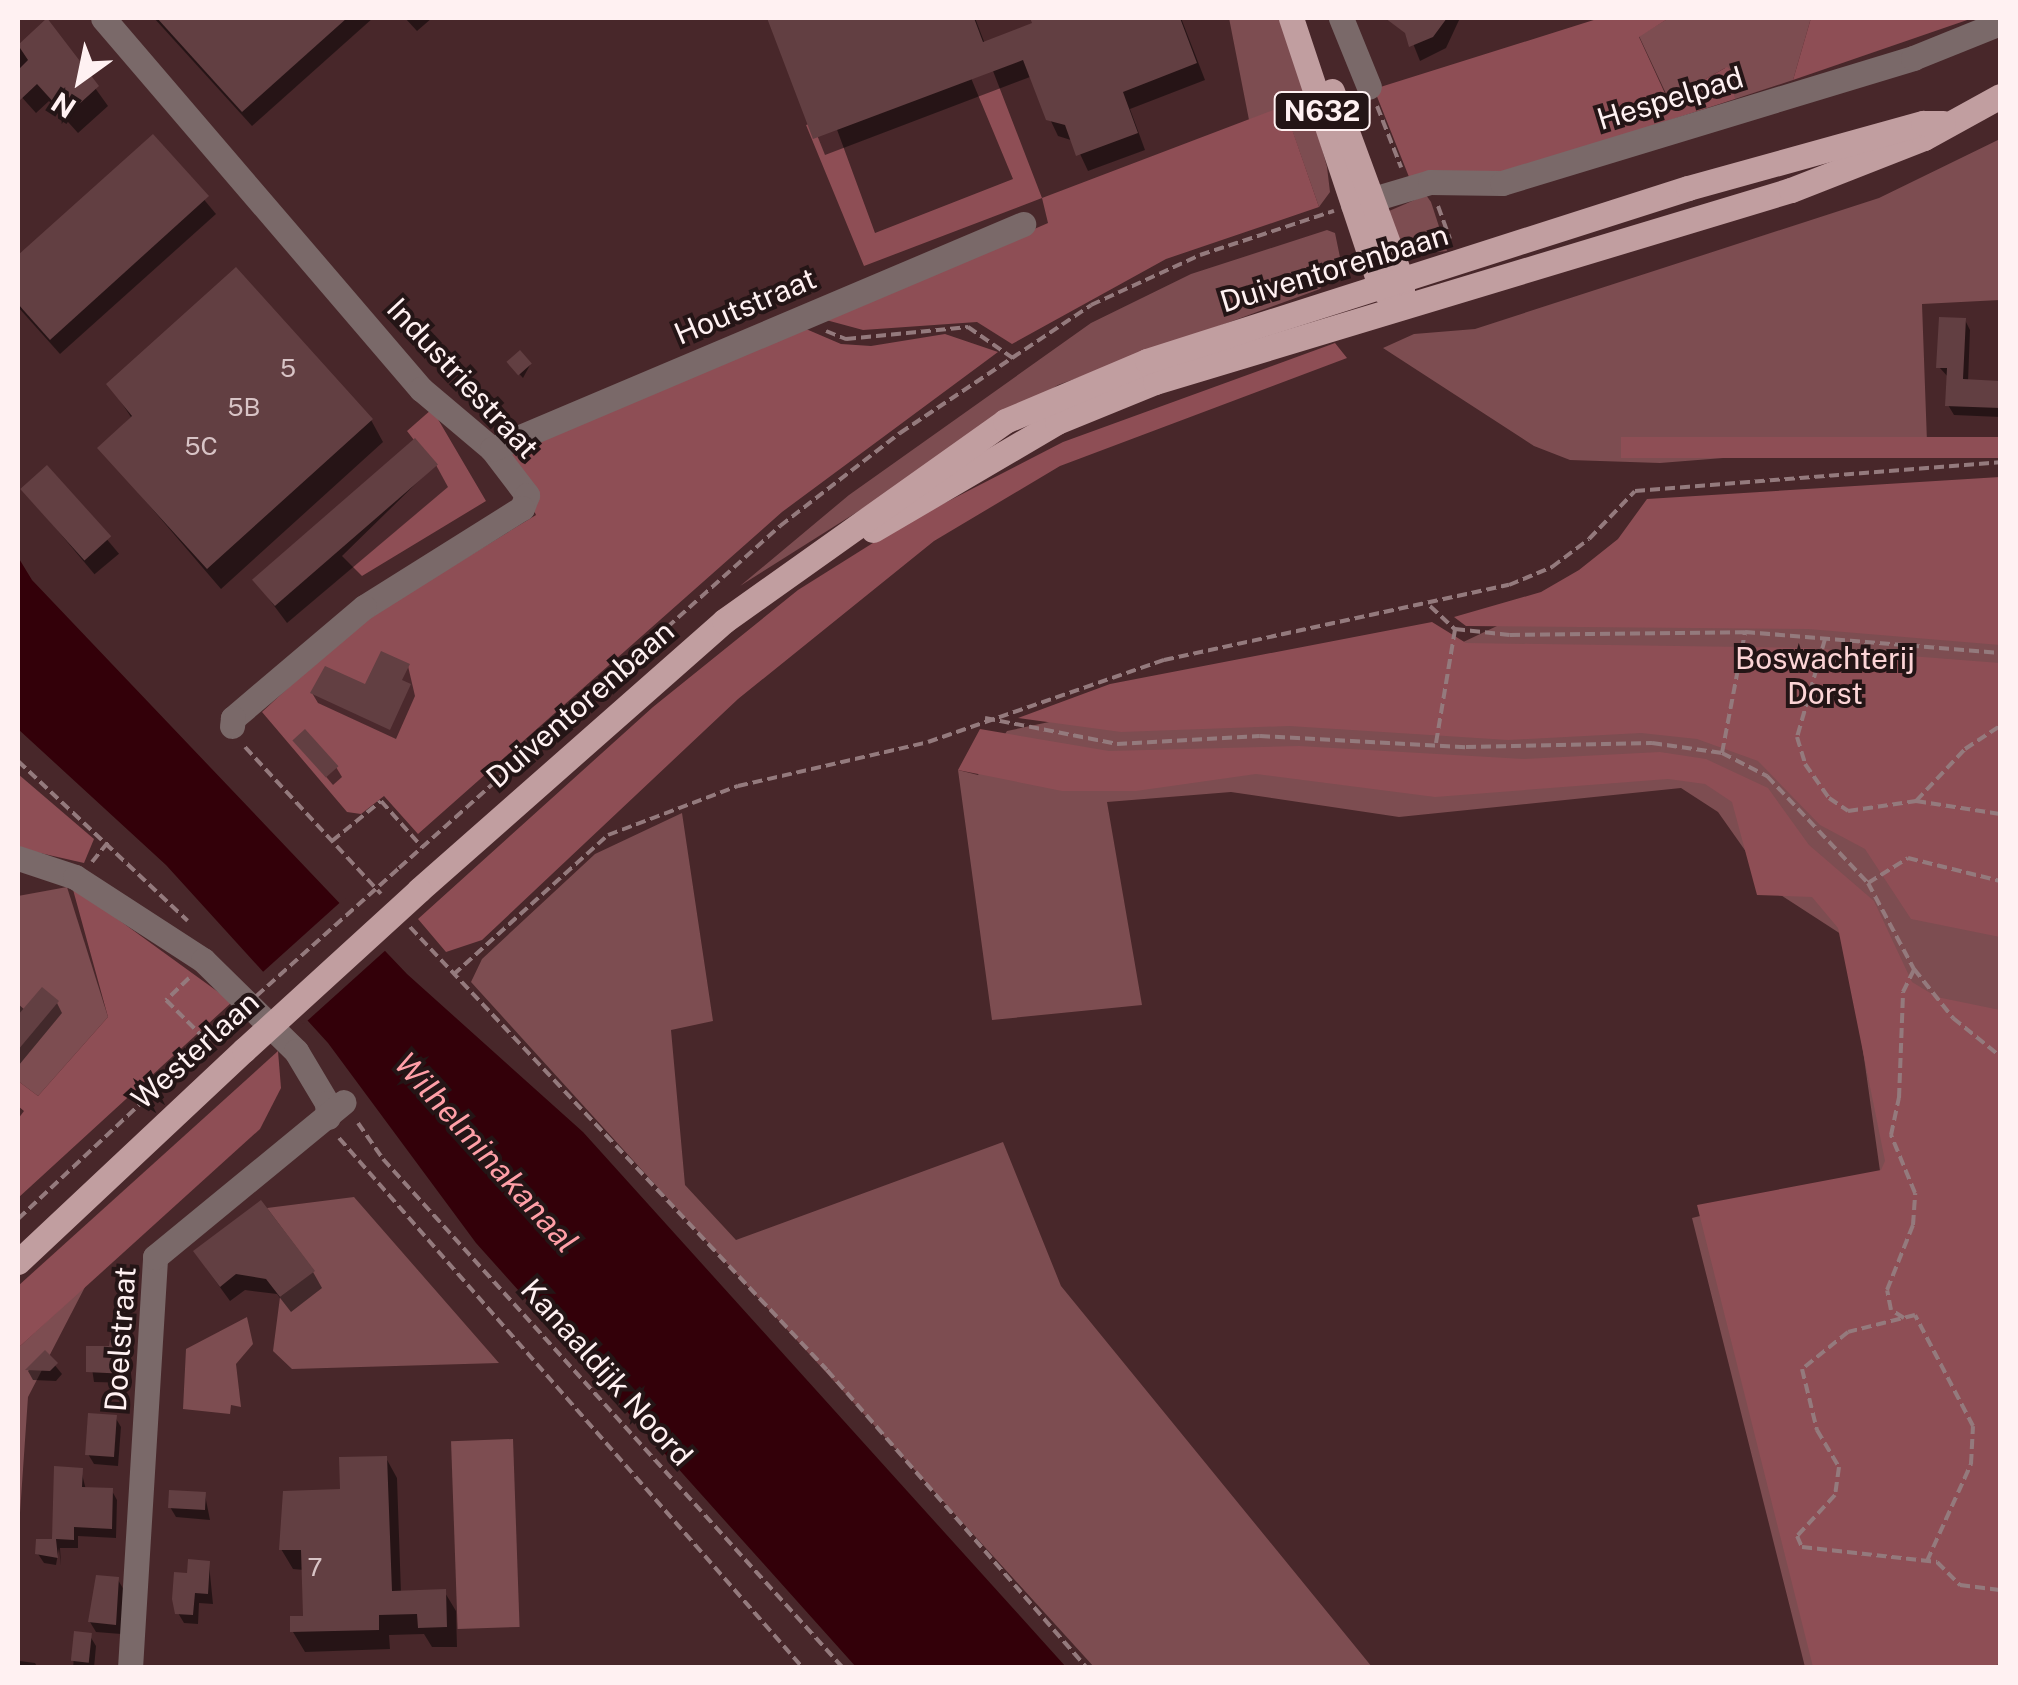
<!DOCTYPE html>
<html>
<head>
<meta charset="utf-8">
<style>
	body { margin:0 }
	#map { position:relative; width:2018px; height:1685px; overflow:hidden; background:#48272a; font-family:"Public Sans",sans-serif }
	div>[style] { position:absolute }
	.green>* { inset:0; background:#7d4d51; transform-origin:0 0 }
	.forest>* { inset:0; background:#8e4e55; transform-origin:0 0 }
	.water>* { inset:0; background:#330009 }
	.pier>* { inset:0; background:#48272a; transform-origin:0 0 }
	.shadow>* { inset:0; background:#0007; transform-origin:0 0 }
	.building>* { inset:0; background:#623f42; transform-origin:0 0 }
	.path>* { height:4px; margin-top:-2px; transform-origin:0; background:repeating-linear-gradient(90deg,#947a7d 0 10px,transparent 0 15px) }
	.minor>* { height:25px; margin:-12.5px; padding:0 12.5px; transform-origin:12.5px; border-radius:12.5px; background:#7a6969 }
	.major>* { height:25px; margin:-12.5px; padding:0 12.5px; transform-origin:12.5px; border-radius:12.5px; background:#c19ea0 }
	.path-bridge>* { height:4px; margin-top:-2px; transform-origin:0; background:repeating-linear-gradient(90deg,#947a7d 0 10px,transparent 0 15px) }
	.major-bridge>* { height:25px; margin:-12.5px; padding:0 12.5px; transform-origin:12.5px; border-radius:12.5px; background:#c19ea0 }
	span { translate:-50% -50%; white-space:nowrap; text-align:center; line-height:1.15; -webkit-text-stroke:8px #241516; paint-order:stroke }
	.number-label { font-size:25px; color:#d8c4c6 }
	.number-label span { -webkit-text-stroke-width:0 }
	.shield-label span { padding:2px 8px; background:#241516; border:2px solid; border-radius:8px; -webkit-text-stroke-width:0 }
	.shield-label { font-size:28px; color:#fff1f2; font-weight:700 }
	.street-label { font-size:30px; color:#fff1f2 }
	.park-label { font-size:30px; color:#fcd4d6 }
	.water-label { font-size:32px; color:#ff9fa7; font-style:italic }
	.frame { position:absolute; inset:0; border:20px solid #fff1f2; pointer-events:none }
	.north { position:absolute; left:30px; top:30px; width:100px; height:100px; -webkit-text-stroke:8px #241516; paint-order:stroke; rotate:213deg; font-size:28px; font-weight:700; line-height:40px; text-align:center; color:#fff1f2 }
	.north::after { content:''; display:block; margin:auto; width:35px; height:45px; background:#fff1f2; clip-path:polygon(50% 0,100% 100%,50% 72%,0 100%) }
</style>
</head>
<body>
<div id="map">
	<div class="green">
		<div style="clip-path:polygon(1229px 18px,1286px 18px,1327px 167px,1330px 192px,1319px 207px,1284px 107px,1249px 120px)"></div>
		<div style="clip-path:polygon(1669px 18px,1811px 18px,1793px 80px,1735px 99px,1734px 72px,1725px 68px,1669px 100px,1639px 36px)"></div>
		<div style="clip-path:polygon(2000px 139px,2000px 300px,1922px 304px,1927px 442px,1660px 463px,1570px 460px,1534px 446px,1383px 348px,1414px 334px,1475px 329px,1879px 198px)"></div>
		<div style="clip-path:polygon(1426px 195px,1431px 202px,1447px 251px,1425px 253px,1397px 239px,1389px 211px)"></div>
		<div style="clip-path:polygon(1327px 230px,1335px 233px,1341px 262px,1320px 289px,1058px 385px,740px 586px,849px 495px,1091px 323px,1191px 274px)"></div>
		<div style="clip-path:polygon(2000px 485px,2000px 1667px,1805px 1667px,1692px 1218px,1880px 1171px,1847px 938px,1773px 890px,1718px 812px,1681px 788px,1399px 817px,1231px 792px,1107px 802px,1142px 1005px,992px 1020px,958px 770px,978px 775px,1007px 731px,1252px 679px,1459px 644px,1535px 608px)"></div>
		<div style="clip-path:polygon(682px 813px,713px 1021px,671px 1030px,685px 1185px,736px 1240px,1003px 1142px,1061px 1286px,1372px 1667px,1094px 1667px,471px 982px,482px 959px,595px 854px)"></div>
		<div style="clip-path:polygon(67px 887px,108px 1017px,38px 1096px,18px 1081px,18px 896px)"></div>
		<div style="clip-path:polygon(354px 1197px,499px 1363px,292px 1369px,273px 1351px,280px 1297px,314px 1271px,267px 1208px)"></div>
		<div style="clip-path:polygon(86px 1285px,28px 1397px,18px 1542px,18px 1348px)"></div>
		<div style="clip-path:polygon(247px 1317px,253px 1344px,236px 1364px,241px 1407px,231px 1405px,230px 1414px,183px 1409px,186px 1349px)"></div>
		<div style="left:513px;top:1439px;width:188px;height:62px;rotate:88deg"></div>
	</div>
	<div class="forest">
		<div style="clip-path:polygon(1600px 18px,1669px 18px,1639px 37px,1668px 100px,1727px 67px,1734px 72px,1735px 99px,1489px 179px,1411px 182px,1374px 89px)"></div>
		<div style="clip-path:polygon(1811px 18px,1973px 18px,1793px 80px)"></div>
		<div style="clip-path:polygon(988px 58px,1042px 198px,1284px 106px,1319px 207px,1166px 259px,1012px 344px,977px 322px,863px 330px,826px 320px,1048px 223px,1042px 198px,864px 266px,806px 125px,832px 116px,875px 233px,1013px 179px,966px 66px)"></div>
		<div style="clip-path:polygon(806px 329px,841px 344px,871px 346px,945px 334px,998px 352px,782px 512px,418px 834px,384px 796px,361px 814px,347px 812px,262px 712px,356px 625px,536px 515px,506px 451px)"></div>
		<div style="clip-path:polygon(1335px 343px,1347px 358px,1060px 466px,934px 541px,738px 699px,482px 940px,446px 952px,418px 919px,653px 707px,798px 590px,900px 526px,1063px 442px)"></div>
		<div style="clip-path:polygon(432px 409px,486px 501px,362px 576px,342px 556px,434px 466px,407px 431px)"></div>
		<div style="left:2000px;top:437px;width:21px;height:379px;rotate:90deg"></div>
		<div style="clip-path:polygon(2000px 477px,2000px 645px,1808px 629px,1466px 626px,1454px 617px,1541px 592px,1579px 570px,1618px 539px,1647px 499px)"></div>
		<div style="clip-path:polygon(1432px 622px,1466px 643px,1807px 648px,2000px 663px,2000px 937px,1911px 919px,1865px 849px,1820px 825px,1758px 761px,1697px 739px,1641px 733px,1508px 740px,1289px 726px,1121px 732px,1018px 718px,1110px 684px)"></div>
		<div style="clip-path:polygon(980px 729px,1109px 751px,1299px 746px,1524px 759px,1660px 752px,1706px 759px,1768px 788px,1809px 845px,1874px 901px,1912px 982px,1937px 997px,2000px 1010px,2000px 1662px,1992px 1668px,1813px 1667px,1697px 1205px,1881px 1170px,1885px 1161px,1838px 928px,1812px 897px,1757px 895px,1732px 802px,1705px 784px,1668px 779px,1435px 797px,1256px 774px,1136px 791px,1062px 791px,958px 770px)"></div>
		<div style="clip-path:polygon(18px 774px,94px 839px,84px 863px,18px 848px)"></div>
		<div style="clip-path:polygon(72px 886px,232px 1002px,18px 1198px,18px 1119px,24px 1111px,18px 1106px,18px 1081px,38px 1096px,108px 1017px)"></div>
		<div style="clip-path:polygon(278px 1051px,281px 1088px,260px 1129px,18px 1348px,18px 1286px)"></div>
	</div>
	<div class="water">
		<div style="clip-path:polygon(18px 557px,32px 580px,407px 974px,583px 1132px,1066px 1667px,856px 1667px,476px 1243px,328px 1043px,166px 865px,18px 729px)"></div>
	</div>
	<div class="pier">
		<div style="left:345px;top:898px;width:66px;height:115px;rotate:48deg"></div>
	</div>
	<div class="shadow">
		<div style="clip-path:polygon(154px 18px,373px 18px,252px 126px)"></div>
		<div style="clip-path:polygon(405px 18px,432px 18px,417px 31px)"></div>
		<div style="clip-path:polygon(770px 18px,975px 18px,985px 44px,1035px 25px,1032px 18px,1181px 18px,1205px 80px,1130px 109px,1145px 150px,1088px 171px,1074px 141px,1058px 136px,1030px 77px,825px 155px)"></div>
		<div style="clip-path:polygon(1403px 18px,1460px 18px,1446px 48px,1420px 61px)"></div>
		<div style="clip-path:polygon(47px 21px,108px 106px,78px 133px,49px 101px,36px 113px,18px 93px,18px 48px)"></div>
		<div style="clip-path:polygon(152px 137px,216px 214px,60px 354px,18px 307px,18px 259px)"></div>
		<div style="clip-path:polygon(1965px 320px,1970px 330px,1968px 382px,2000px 383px,2000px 417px,1954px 415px,1948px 405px,1949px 378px,1939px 367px)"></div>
		<div style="clip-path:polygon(530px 365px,523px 378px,512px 366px)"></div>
		<div style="clip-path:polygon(109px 384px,371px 420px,383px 442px,221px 589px,100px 448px,131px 417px)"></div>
		<div style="clip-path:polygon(436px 465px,448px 487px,287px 623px,254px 579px)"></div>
		<div style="left:47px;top:468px;width:112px;height:32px;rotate:50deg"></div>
		<div style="clip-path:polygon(408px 666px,415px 696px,396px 739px,318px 703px,312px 693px,366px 688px)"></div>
		<div style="clip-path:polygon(296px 741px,336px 767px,342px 777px,333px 785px)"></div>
		<div style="clip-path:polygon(57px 1003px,62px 1013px,19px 1065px,18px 1004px,25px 1010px)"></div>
		<div style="clip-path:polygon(206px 1268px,313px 1272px,322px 1288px,291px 1312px,277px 1294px,245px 1290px,230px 1301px)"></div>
		<div style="clip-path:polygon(128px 1344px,132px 1383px,94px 1382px,89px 1348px)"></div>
		<div style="clip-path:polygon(45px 1353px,62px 1374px,56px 1381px,33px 1380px,28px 1371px)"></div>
		<div style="clip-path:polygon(115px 1417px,121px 1427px,118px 1466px,94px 1464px,88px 1454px)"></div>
		<div style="clip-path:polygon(386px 1458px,397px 1478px,401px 1593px,444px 1591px,456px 1611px,457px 1647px,432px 1647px,424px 1634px,389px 1635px,390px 1649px,305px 1652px,293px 1632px,305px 1618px,304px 1570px,293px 1569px,281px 1549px)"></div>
		<div style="clip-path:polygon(81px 1470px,86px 1490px,112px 1491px,117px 1500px,116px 1538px,78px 1536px,78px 1548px,60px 1548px,61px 1566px,59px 1548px,56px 1565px,44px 1563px,38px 1554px,54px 1542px)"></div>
		<div style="clip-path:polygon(205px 1495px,210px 1520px,176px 1517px,170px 1507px)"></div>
		<div style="clip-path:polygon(209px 1564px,213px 1604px,199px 1603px,198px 1624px,184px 1623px,178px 1613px)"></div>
		<div style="clip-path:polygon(118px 1580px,124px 1590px,121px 1634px,96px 1632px,90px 1622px)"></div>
		<div style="clip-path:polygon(76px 1634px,90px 1636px,96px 1646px,94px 1668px,73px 1668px)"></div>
		<div style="clip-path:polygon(20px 1661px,35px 1663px,38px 1668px,18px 1668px)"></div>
	</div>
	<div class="building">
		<div style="clip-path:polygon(47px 18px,99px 86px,66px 116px,37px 84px,18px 102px,18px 70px,28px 60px,18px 45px)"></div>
		<div style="clip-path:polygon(157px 18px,347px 18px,242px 112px)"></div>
		<div style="clip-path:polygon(767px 18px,974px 18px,983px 42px,1032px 23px,1030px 18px,1180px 18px,1197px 63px,1123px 92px,1138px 133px,1076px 156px,1065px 125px,1046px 120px,1023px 60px,813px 139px)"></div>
		<div style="clip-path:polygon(1385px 18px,1447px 18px,1433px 37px,1409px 47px,1405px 33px)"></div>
		<div style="clip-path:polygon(153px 134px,209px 196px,50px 340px,18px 304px,18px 255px)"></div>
		<div style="clip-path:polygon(236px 267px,373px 419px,207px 569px,97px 448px,132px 416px,106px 384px)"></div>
		<div style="clip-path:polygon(1939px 317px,1966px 318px,1963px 379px,2000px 381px,2000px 408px,1945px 406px,1947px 368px,1936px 368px)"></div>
		<div style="left:520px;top:350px;width:18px;height:18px;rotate:49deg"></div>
		<div style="left:415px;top:438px;width:35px;height:216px;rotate:49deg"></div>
		<div style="left:47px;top:465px;width:96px;height:36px;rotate:48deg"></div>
		<div style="clip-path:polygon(381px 651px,410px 664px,402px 680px,411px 684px,390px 730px,310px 693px,325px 666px,365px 684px)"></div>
		<div style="left:305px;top:729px;width:50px;height:17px;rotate:48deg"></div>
		<div style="clip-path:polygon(42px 987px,59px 1001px,18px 1050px,18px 1015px)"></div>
		<div style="clip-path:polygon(261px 1200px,315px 1271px,280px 1297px,266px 1279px,236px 1274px,220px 1287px,193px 1251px)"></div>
		<div style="clip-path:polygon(110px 1340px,129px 1341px,128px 1374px,86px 1372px,86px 1346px,109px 1346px)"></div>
		<div style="clip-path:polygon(45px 1350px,58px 1363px,50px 1371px,25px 1370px)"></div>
		<div style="left:88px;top:1413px;width:29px;height:42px;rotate:4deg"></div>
		<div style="clip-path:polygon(387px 1456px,392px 1591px,446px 1589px,447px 1627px,418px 1628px,417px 1614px,379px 1615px,379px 1630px,290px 1632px,290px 1616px,303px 1616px,301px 1550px,279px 1550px,283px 1491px,340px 1489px,339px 1457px)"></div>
		<div style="clip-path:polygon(54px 1466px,83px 1468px,82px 1487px,113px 1488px,112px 1529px,74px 1527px,74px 1540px,56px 1539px,58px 1558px,35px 1554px,36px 1539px,52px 1539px)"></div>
		<div style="left:169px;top:1490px;width:37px;height:18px;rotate:3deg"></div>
		<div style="clip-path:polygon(188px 1559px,210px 1561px,208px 1594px,195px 1593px,193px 1615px,175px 1614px,172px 1599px,174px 1572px,187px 1573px)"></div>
		<div style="clip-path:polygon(96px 1575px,119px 1577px,116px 1625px,88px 1622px)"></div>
		<div style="left:74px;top:1631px;width:18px;height:30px;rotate:6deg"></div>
	</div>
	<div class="path">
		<div style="left:1377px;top:106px;width:66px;rotate:68.5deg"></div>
		<div style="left:1438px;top:206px;width:35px;rotate:70deg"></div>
		<div style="left:826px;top:331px;width:22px;rotate:22deg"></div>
		<div style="left:846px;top:339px;width:123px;rotate:-5.6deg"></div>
		<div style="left:968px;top:327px;width:56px;rotate:34.8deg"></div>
		<div style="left:1430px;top:606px;width:34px;rotate:43deg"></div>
		<div style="left:1455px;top:629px;width:55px;rotate:6.2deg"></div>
		<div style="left:1510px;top:635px;width:235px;rotate:-0.7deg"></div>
		<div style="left:1745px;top:632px;width:256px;rotate:4.7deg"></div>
		<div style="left:1825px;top:639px;width:102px;rotate:105.9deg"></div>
		<div style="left:1797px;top:737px;width:28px;rotate:73deg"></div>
		<div style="left:1805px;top:764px;width:42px;rotate:54.8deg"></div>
		<div style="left:1829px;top:798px;width:23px;rotate:34deg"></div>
		<div style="left:1848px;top:811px;width:69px;rotate:-8.4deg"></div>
		<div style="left:1916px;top:801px;width:71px;rotate:-46.7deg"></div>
		<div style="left:1965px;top:749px;width:42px;rotate:-33.3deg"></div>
		<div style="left:985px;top:718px;width:135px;rotate:11.1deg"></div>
		<div style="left:1117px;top:744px;width:143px;rotate:-3.2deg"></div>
		<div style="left:1260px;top:736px;width:206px;rotate:3.1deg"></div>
		<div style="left:1466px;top:747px;width:186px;rotate:-1.2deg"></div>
		<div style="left:1652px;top:743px;width:71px;rotate:8.1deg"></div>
		<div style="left:1722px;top:753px;width:51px;rotate:27.1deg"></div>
		<div style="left:1767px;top:776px;width:147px;rotate:46.7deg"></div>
		<div style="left:1868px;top:883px;width:98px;rotate:61.9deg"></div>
		<div style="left:1914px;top:969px;width:63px;rotate:51.5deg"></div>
		<div style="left:1953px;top:1018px;width:60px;rotate:39deg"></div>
		<div style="left:1436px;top:743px;width:116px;rotate:-80.5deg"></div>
		<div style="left:245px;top:747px;width:200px;rotate:47.2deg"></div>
		<div style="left:1722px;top:753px;width:123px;rotate:-79.2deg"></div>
		<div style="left:18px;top:761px;width:233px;rotate:43.3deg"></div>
		<div style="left:1916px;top:801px;width:85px;rotate:8.8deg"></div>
		<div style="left:332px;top:841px;width:63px;rotate:-39.2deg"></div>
		<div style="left:381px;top:801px;width:62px;rotate:48.3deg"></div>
		<div style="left:92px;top:862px;width:26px;rotate:-51deg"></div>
		<div style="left:399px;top:868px;width:512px;rotate:-41.91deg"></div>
		<div style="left:780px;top:526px;width:152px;rotate:-37.8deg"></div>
		<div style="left:900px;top:433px;width:230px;rotate:-33.8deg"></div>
		<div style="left:1091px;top:305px;width:120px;rotate:-24.6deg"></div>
		<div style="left:1200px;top:255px;width:141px;rotate:-18.2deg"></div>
		<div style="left:1868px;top:883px;width:47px;rotate:-32deg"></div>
		<div style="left:1908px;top:858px;width:95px;rotate:14deg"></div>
		<div style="left:410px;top:927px;width:608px;rotate:46.73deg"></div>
		<div style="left:827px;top:1370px;width:395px;rotate:48.9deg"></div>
		<div style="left:453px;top:975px;width:209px;rotate:-42.1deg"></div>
		<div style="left:608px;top:835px;width:139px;rotate:-20.7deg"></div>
		<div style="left:738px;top:786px;width:195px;rotate:-13deg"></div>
		<div style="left:928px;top:742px;width:250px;rotate:-19.2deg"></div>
		<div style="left:1164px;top:660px;width:353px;rotate:-12.3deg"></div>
		<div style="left:1509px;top:585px;width:47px;rotate:-22.7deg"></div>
		<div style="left:1552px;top:567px;width:46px;rotate:-37.1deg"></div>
		<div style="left:1589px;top:539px;width:66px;rotate:-46.2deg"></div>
		<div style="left:1635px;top:491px;width:366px;rotate:-4.5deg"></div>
		<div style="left:189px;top:978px;width:32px;rotate:136deg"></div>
		<div style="left:166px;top:1000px;width:58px;rotate:45deg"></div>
		<div style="left:358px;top:1123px;width:44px;rotate:55.2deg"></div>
		<div style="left:383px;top:1159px;width:686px;rotate:47.89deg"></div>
		<div style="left:339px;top:1138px;width:704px;rotate:48.8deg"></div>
		<div style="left:18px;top:1219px;width:282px;rotate:-43.3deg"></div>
		<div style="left:1904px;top:1318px;width:15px;rotate:-148deg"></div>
		<div style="left:1891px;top:1310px;width:20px;rotate:-101deg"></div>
		<div style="left:1887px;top:1290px;width:70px;rotate:-68.2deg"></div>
		<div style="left:1913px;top:1225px;width:32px;rotate:-86deg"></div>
		<div style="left:1915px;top:1193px;width:63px;rotate:-112.5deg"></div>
		<div style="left:1891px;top:1135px;width:38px;rotate:-78deg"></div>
		<div style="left:1899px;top:1098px;width:106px;rotate:-87.8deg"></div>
		<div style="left:1903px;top:992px;width:25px;rotate:-64deg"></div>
		<div style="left:1927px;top:1561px;width:107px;rotate:-65.6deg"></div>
		<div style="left:1971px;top:1464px;width:38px;rotate:-87deg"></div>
		<div style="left:1973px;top:1426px;width:125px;rotate:-117.6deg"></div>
		<div style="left:1915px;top:1315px;width:69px;rotate:165.8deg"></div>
		<div style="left:1848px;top:1332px;width:59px;rotate:141.2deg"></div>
		<div style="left:1802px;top:1369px;width:63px;rotate:76.2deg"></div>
		<div style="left:1817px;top:1430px;width:43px;rotate:59.3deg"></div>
		<div style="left:1839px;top:1467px;width:28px;rotate:98deg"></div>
		<div style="left:1835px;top:1495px;width:56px;rotate:132.8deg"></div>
		<div style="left:1797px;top:1536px;width:12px;rotate:66deg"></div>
		<div style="left:1802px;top:1547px;width:136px;rotate:6.3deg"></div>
		<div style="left:1937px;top:1562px;width:33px;rotate:45deg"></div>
		<div style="left:1960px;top:1585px;width:40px;rotate:7.1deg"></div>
	</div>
	<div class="minor">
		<div style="left:103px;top:18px;width:489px;rotate:49.4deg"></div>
		<div style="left:421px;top:389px;width:93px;rotate:40.2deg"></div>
		<div style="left:492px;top:449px;width:58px;rotate:52.7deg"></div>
		<div style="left:527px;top:495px;width:14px;rotate:111deg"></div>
		<div style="left:522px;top:508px;width:186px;rotate:147.9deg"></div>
		<div style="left:364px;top:607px;width:172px;rotate:139.7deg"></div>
		<div style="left:233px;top:718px;width:8px;rotate:97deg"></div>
		<div style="left:1341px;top:18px;width:74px;rotate:67.9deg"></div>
		<div style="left:1353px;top:205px;width:80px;rotate:-16.6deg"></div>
		<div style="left:1430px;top:182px;width:72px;rotate:0.8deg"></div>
		<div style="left:1502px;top:183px;width:430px;rotate:-16.9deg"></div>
		<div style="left:1913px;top:58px;width:94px;rotate:-21.9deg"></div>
		<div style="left:492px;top:449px;width:577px;rotate:-22.96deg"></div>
		<div style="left:18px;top:858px;width:60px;rotate:18.4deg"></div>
		<div style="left:75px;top:877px;width:153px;rotate:33deg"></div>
		<div style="left:203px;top:960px;width:130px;rotate:44.4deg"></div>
		<div style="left:296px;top:1051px;width:61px;rotate:59.2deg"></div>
		<div style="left:327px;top:1103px;width:14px;rotate:86deg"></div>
		<div style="left:130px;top:1668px;width:412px;rotate:-86.5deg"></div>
		<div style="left:155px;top:1257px;width:244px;rotate:-39.4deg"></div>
	</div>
	<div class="major">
		<div style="left:1291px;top:18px;width:285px;rotate:71.6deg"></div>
		<div style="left:1381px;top:288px;width:14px;rotate:45deg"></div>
		<div style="left:1332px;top:91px;width:202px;rotate:69.8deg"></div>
		<div style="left:1402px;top:281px;width:17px;rotate:90deg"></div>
		<div style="left:873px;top:530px;width:213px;rotate:-30.4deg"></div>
		<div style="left:1057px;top:422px;width:106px;rotate:-22.2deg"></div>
		<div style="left:1155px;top:382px;width:664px;rotate:-16.8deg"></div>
		<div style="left:1791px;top:190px;width:143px;rotate:-21.4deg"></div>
		<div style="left:1924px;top:138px;width:87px;rotate:-28.9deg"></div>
		<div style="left:419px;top:890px;width:407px;rotate:-41.4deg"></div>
		<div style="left:724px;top:621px;width:345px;rotate:-35.4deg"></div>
		<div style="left:1005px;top:421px;width:154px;rotate:-22.9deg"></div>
		<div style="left:1147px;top:361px;width:568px;rotate:-17.73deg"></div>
		<div style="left:1688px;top:188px;width:244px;rotate:-15.5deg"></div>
		<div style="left:1923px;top:123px;width:20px"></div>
		<div style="left:18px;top:1262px;width:310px;rotate:-43.2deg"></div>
	</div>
	<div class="path-bridge">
		<div style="left:223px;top:1026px;width:237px;rotate:-41.9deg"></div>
	</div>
	<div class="major-bridge">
		<div style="left:244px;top:1050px;width:237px;rotate:-42.4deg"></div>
	</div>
	<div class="number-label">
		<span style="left:288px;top:368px">5</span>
		<span style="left:244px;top:407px">5B</span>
		<span style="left:201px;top:446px">5C</span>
		<span style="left:315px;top:1567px">7</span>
	</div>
	<div class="shield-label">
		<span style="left:1322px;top:111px">N632</span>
	</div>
	<div class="street-label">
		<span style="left:1670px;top:98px;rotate:-17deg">Hespelpad</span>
		<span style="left:1334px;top:268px;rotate:-17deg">Duiventorenbaan</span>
		<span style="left:745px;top:306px;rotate:-23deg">Houtstraat</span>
		<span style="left:463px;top:378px;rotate:47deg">Industriestraat</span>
		<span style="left:580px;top:704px;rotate:-41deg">Duiventorenbaan</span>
		<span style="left:195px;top:1050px;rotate:-42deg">Westerlaan</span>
		<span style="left:120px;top:1339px;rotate:-86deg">Doelstraat</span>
		<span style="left:607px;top:1372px;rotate:48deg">Kanaaldijk Noord</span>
	</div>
	<div class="park-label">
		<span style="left:1825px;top:675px">Boswachterij<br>Dorst</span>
	</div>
	<div class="water-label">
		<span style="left:486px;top:1153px;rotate:48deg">Wilhelminakanaal</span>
	</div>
	<div class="frame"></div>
	<div class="north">N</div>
</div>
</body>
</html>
